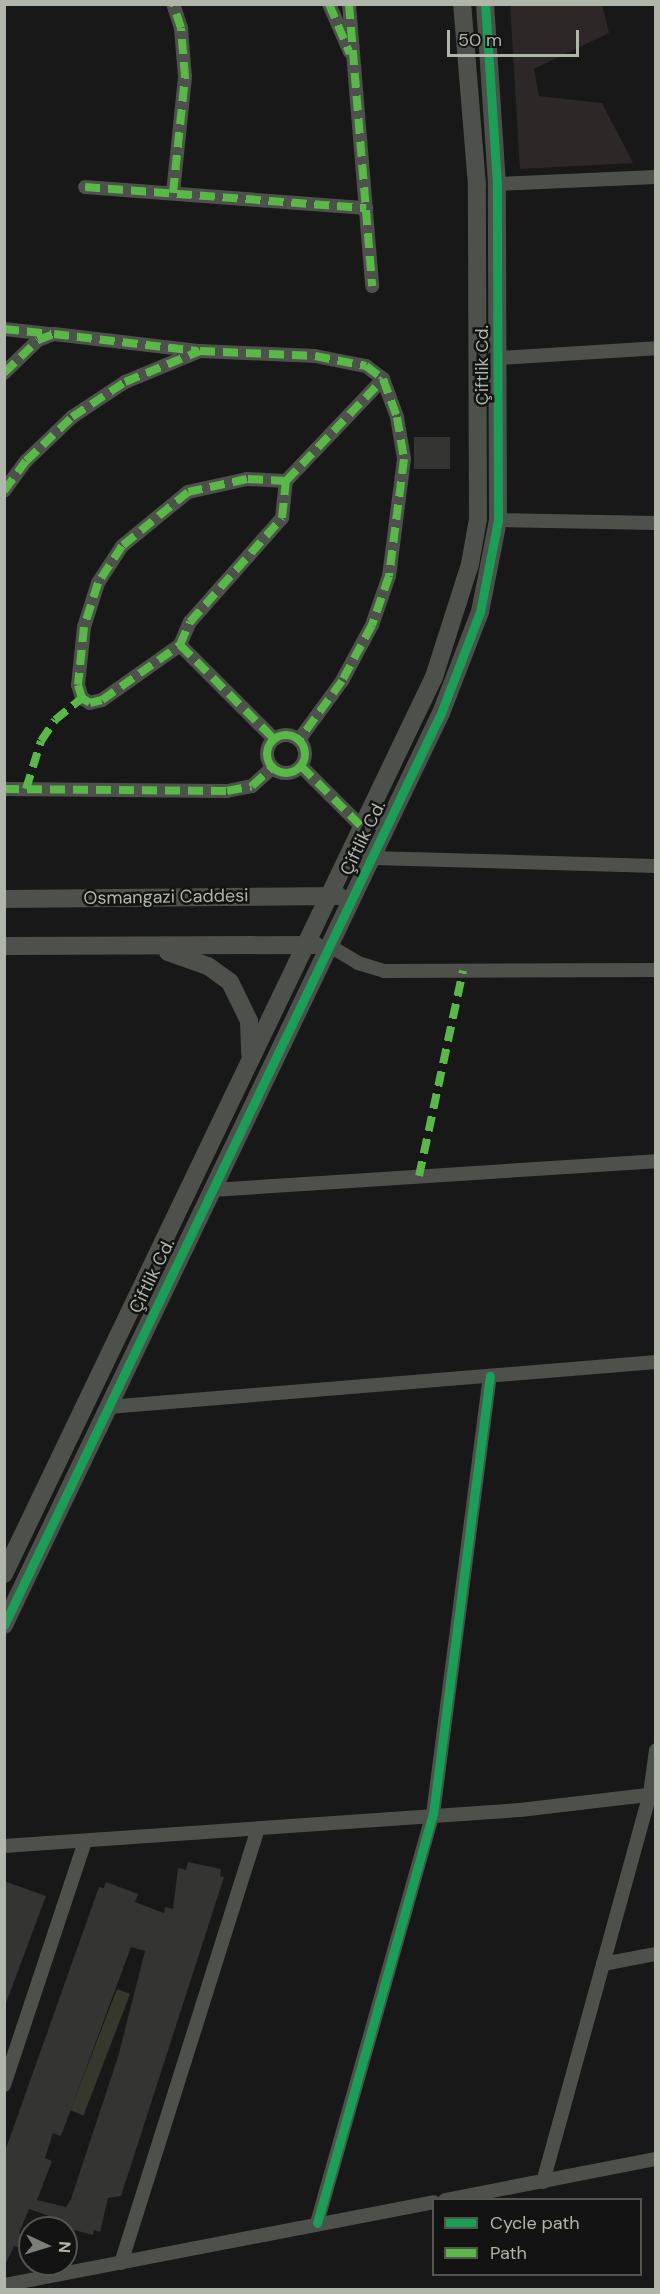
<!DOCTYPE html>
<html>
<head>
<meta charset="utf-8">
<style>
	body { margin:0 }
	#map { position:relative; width:660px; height:2294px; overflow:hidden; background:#171817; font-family:"DM Sans",sans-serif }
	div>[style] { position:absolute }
	.green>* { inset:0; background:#2e2728 }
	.water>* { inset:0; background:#36382c; transform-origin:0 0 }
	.building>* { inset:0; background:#343533; transform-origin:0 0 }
	.minor>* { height:14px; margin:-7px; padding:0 7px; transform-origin:7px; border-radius:7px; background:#4e504c }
	.minor>.ring { margin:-7px; padding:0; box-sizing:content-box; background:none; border:14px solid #4e504c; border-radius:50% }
	.tertiary>* { height:18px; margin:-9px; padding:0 9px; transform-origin:9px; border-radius:9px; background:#4e504c }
	.quiet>* { height:8px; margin-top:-4px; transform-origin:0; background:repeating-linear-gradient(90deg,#58b947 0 15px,transparent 0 23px) }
	.quiet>.ring { margin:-4px; padding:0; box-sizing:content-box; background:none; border:8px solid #58b947; border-radius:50% }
	.cycleway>* { height:9px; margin:-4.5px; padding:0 4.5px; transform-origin:4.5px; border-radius:4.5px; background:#1a9f57 }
	span { translate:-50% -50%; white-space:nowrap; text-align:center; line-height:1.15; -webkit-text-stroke:5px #121312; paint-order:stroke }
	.street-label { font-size:18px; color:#b1b6aa }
	.frame { position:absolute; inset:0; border:6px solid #b1b6aa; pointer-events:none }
	.legend { position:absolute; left:432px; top:2198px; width:210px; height:78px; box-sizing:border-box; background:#121312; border:2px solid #52544f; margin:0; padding:8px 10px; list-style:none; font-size:18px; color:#b1b6aa }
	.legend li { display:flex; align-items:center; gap:12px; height:30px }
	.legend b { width:30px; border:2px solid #52544f }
	.north { position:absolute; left:18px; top:2216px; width:60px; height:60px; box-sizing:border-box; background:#121312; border:2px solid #52544f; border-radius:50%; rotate:94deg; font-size:16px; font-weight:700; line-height:24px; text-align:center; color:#b1b6aa }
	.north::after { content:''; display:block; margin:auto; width:21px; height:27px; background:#7b7f77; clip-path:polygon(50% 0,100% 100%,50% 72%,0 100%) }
	.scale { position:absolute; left:447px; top:30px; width:132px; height:27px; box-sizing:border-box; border:3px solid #b1b6aa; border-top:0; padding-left:8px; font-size:18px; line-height:21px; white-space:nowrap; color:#b1b6aa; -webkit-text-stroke:4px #121312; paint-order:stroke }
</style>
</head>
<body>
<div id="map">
	<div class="green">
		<div style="clip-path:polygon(510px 5px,602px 5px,609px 33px,534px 69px,539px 96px,602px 103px,633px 163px,520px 169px)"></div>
	</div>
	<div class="water">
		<div style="left:117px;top:1989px;width:14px;height:130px;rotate:21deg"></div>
	</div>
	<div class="building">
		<div style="left:450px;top:437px;width:32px;height:36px;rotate:90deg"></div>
		<div style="clip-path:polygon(evenodd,188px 1862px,221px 1869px,220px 1876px,224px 1877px,121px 2196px,108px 2198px,100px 2232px,94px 2230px,93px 2235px,63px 2227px,64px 2221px,29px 2209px,19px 2233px,27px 2236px,22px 2249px,14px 2246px,4px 2267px,4px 2154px,99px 1887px,104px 1888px,106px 1882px,138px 1894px,135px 1902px,164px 1913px,165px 1907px,173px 1909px,178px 1868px,186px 1870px,188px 1862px,131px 1947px,145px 1951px,118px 2057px,71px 2199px,66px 2207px,37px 2200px,52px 2161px,45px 2158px,53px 2133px,61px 2136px,131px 1947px)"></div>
		<div style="clip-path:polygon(4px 1881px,46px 1896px,6px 2003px,4px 2003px)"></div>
	</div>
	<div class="minor">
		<div style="left:329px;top:4px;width:52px;rotate:66.4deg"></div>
		<div style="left:349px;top:4px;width:283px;rotate:85.3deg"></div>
		<div style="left:497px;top:184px;width:159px;rotate:-2.5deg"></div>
		<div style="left:85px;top:187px;width:282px;rotate:4.3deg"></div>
		<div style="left:173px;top:193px;width:117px;rotate:-84.1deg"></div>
		<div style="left:185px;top:77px;width:49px;rotate:-94.7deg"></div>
		<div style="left:181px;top:28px;width:25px;rotate:-108deg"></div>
		<div style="left:4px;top:329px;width:45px;rotate:6.3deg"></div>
		<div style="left:499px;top:358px;width:157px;rotate:-3.6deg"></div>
		<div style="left:4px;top:373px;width:47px;rotate:-44.1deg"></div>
		<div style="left:38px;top:340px;width:17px;rotate:-21deg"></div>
		<div style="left:54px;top:334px;width:145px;rotate:6.7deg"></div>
		<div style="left:286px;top:481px;width:39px;rotate:-177deg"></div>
		<div style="left:247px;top:479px;width:60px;rotate:167.6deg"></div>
		<div style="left:188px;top:492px;width:85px;rotate:140.7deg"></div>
		<div style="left:122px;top:546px;width:44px;rotate:123deg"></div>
		<div style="left:98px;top:583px;width:46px;rotate:107.7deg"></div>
		<div style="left:84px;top:627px;width:58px;rotate:95.9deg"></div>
		<div style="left:78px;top:685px;width:14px;rotate:73deg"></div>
		<div style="left:82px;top:698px;width:9px;rotate:32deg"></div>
		<div style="left:90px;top:703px;width:12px;rotate:-14deg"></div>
		<div style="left:102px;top:700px;width:95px;rotate:-35.2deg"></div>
		<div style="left:180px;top:645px;width:25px;rotate:-67deg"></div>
		<div style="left:190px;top:622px;width:139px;rotate:-48.5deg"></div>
		<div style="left:282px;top:518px;width:37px;rotate:-84deg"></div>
		<div style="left:286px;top:481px;width:141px;rotate:-46.4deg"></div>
		<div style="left:4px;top:491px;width:37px;rotate:-54deg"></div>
		<div style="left:26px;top:461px;width:64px;rotate:-43.7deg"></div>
		<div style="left:72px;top:417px;width:64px;rotate:-33.4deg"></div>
		<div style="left:125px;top:382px;width:81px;rotate:-22.5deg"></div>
		<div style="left:200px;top:351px;width:115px;rotate:2.5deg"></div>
		<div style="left:315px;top:356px;width:52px;rotate:11.1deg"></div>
		<div style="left:366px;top:366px;width:21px;rotate:37deg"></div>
		<div style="left:383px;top:379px;width:40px;rotate:69.8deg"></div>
		<div style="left:397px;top:417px;width:43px;rotate:80.5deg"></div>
		<div style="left:404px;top:459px;width:118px;rotate:97.3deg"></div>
		<div style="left:389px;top:576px;width:52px;rotate:109.1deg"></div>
		<div style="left:372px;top:625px;width:64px;rotate:118.2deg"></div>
		<div style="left:342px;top:681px;width:73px;rotate:126.1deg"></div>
		<div style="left:498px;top:520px;width:158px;rotate:1.1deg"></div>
		<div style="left:180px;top:645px;width:133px;rotate:45deg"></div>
		<div class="ring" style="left:267px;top:735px;width:24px;height:24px"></div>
		<div style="left:301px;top:766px;width:85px;rotate:45deg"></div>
		<div style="left:4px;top:789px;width:223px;rotate:0.5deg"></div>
		<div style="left:227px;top:791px;width:25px;rotate:-11deg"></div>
		<div style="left:252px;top:786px;width:28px;rotate:-42deg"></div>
		<div style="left:372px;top:858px;width:284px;rotate:1.6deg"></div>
		<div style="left:330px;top:946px;width:33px;rotate:31deg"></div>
		<div style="left:358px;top:963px;width:27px;rotate:17deg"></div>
		<div style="left:384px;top:971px;width:272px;rotate:-0.2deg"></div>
		<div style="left:212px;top:1190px;width:445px;rotate:-3.7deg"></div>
		<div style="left:108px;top:1407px;width:550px;rotate:-4.69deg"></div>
		<div style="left:4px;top:1846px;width:517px;rotate:-3.99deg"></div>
		<div style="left:520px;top:1810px;width:137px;rotate:-6.7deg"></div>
		<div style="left:603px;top:1964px;width:54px;rotate:-10.7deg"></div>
		<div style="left:4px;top:2085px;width:257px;rotate:-71.6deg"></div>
		<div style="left:543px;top:2182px;width:402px;rotate:-74.6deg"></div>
		<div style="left:650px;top:1794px;width:44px;rotate:-82.2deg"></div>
		<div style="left:445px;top:2200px;width:215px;rotate:-11deg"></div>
		<div style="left:317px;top:2223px;width:425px;rotate:-74.2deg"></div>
		<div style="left:433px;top:1814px;width:442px;rotate:-82.6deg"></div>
		<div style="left:121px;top:2263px;width:455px;rotate:-72.5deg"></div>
		<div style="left:4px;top:2285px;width:438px;rotate:-10.9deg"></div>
	</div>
	<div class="tertiary">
		<div style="left:4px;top:899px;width:335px;rotate:-0.5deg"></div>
		<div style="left:4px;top:946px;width:311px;rotate:-0.2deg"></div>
		<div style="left:168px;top:952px;width:42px;rotate:19.3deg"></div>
		<div style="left:208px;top:966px;width:27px;rotate:36deg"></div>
		<div style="left:230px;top:982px;width:43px;rotate:64deg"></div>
		<div style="left:249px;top:1021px;width:33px;rotate:88deg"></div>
		<div style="left:4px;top:1574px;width:995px;rotate:-64.39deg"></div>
		<div style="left:434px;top:677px;width:119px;rotate:-72.3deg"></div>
		<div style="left:470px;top:564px;width:46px;rotate:-79.9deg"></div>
		<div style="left:478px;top:519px;width:334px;rotate:-90.2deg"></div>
		<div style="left:477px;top:185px;width:182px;rotate:-94.7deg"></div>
		<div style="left:4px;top:1625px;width:1011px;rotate:-64.4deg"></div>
		<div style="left:441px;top:713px;width:108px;rotate:-68.9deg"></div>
		<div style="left:480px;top:612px;width:94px;rotate:-78.9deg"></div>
		<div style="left:498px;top:520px;width:336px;rotate:-90.2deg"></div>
		<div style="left:497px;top:184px;width:180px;rotate:-93.8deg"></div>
	</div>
	<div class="quiet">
		<div style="left:329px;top:4px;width:54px;rotate:67.2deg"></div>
		<div style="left:349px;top:4px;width:283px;rotate:85.3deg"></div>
		<div style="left:85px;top:187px;width:282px;rotate:4.3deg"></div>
		<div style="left:173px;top:193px;width:117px;rotate:-84.1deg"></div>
		<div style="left:185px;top:77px;width:49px;rotate:-94.7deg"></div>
		<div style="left:181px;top:28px;width:25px;rotate:-108deg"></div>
		<div style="left:4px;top:329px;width:47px;rotate:6.1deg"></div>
		<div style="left:4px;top:373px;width:47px;rotate:-44.1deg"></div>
		<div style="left:38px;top:340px;width:17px;rotate:-21deg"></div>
		<div style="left:54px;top:334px;width:144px;rotate:6.8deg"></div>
		<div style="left:286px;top:481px;width:39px;rotate:-177deg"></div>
		<div style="left:247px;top:479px;width:60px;rotate:167.6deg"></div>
		<div style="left:188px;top:492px;width:85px;rotate:140.7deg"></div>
		<div style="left:122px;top:546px;width:44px;rotate:123deg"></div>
		<div style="left:98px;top:583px;width:46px;rotate:107.7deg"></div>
		<div style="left:84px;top:627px;width:58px;rotate:95.9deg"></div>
		<div style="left:78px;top:685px;width:14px;rotate:73deg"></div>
		<div style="left:82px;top:698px;width:9px;rotate:32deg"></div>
		<div style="left:90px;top:703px;width:12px;rotate:-14deg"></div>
		<div style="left:102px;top:700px;width:95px;rotate:-35.2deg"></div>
		<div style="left:180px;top:645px;width:25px;rotate:-67deg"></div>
		<div style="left:190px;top:622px;width:139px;rotate:-48.5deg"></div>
		<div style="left:282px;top:518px;width:37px;rotate:-84deg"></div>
		<div style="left:286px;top:481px;width:141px;rotate:-46.4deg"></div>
		<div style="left:4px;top:491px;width:37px;rotate:-54deg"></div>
		<div style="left:26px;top:461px;width:64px;rotate:-43.7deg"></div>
		<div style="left:72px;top:417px;width:64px;rotate:-33.4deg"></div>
		<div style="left:125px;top:382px;width:81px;rotate:-22.5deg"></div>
		<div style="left:200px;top:351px;width:115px;rotate:2.5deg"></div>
		<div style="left:315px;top:356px;width:52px;rotate:11.1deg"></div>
		<div style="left:366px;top:366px;width:21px;rotate:37deg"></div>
		<div style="left:383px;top:379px;width:40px;rotate:69.8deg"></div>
		<div style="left:397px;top:417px;width:43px;rotate:80.5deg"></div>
		<div style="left:404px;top:459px;width:118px;rotate:97.3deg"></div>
		<div style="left:389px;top:576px;width:52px;rotate:109.1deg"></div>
		<div style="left:372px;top:625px;width:64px;rotate:118.2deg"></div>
		<div style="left:342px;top:681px;width:73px;rotate:126.1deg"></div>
		<div style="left:180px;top:645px;width:133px;rotate:45deg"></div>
		<div class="ring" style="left:267px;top:735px;width:30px;height:30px"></div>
		<div style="left:301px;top:766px;width:85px;rotate:45deg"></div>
		<div style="left:4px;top:789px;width:223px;rotate:0.5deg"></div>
		<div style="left:227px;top:791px;width:25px;rotate:-11deg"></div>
		<div style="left:252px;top:786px;width:28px;rotate:-42deg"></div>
		<div style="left:26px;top:789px;width:50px;rotate:-72.6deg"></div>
		<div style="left:41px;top:741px;width:25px;rotate:-56deg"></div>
		<div style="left:55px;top:720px;width:35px;rotate:-39deg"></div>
		<div style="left:419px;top:1176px;width:210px;rotate:-77.9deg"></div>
	</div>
	<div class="cycleway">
		<div style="left:4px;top:1625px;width:1011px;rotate:-64.4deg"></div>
		<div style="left:441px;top:713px;width:108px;rotate:-68.9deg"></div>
		<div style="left:480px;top:612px;width:94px;rotate:-78.9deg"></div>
		<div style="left:498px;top:520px;width:336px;rotate:-90.2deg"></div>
		<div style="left:497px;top:184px;width:180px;rotate:-93.8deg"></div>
		<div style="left:317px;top:2223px;width:425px;rotate:-74.2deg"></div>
		<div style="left:433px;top:1814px;width:442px;rotate:-82.6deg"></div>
	</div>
	<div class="street-label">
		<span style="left:482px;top:365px;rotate:-90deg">Çiftlik Cd.</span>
		<span style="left:363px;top:838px;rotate:-64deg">Çiftlik Cd.</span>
		<span style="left:166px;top:897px;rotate:-1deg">Osmangazi Caddesi</span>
		<span style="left:152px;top:1276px;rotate:-64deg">Çiftlik Cd.</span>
	</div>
	<div class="frame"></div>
	<ul class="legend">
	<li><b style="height:8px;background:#1a9f57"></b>Cycle path</li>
	<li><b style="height:8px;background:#58b947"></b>Path</li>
	</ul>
	<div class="north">N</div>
	<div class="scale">50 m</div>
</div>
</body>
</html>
